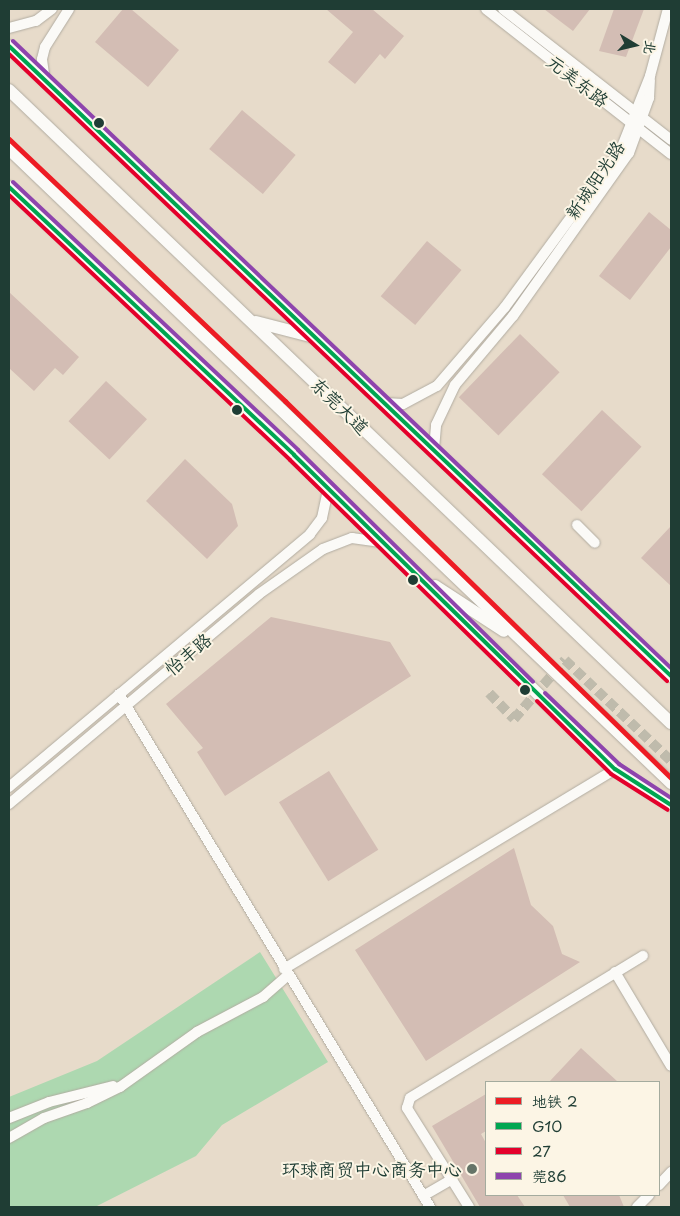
<!DOCTYPE html>
<html>
<head>
<meta charset="utf-8">
<style>
	body { margin:0 }
	#map { position:relative; width:680px; height:1216px; overflow:hidden; background:#e7dbca; font-family:"Playpen Sans","LXGW WenKai TC",sans-serif }
	div>[style] { position:absolute }
	.green>* { inset:0; background:#add8b0 }
	.building>* { inset:0; background:#d3bdb4; transform-origin:0 0 }
	.minor-tunnel>* { height:10px; margin-top:-5px; transform-origin:0; background:repeating-linear-gradient(90deg,#bfbbac 0 10px,transparent 0 15px) }
	.roads { filter:drop-shadow(0 0 1px #b1aca1) drop-shadow(0 0 1px #b1aca1) }
	.minor>* { height:10px; margin:-5px; padding:0 5px; transform-origin:5px; border-radius:5px; background:#fbfaf7 }
	.major>* { height:12px; margin:-6px; padding:0 6px; transform-origin:6px; border-radius:6px; background:#fbfaf7 }
	.bus-1>* { height:4px; margin:-2px; padding:0 2px; transform-origin:2px; border-radius:2px; background:#00a651 }
	.bus-2>* { height:4px; margin:-2px; padding:0 2px; transform-origin:2px; border-radius:2px; background:#e4002b }
	.bus-3>* { height:4px; margin:-2px; padding:0 2px; transform-origin:2px; border-radius:2px; background:#8e44ad }
	.metro-1>* { height:5px; margin:-2.5px; padding:0 2.5px; transform-origin:2.5px; border-radius:2.5px; background:#ed1c24 }
	.dots>* { width:14px; height:14px; translate:-50% -50%; box-sizing:border-box; border:2px solid #fcf5e5; border-radius:50% }
	span { translate:-50% -50%; white-space:nowrap; text-align:center; line-height:1.15; -webkit-text-stroke:4px #fcf5e5; paint-order:stroke }
	.street-label { font-size:18px; color:#1f3d34 }
	.poi-label { font-size:18px; color:#1f3d34 }
	.right { translate:-100% -50%; text-align:right }
	.frame { position:absolute; inset:0; border:10px solid #1f3d34; pointer-events:none }
	.legend { position:absolute; left:485px; top:1081px; width:175px; height:115px; box-sizing:border-box; background:#fcf5e5; border:1px solid #a4ab9e; margin:0; padding:6px 9px; list-style:none; font-size:15px; color:#1f3d34 }
	.legend li { display:flex; align-items:center; gap:10px; height:25px }
	.legend b { width:25px; border:1px solid #a4ab9e }
	.north { position:absolute; left:610px; top:20px; width:50px; height:50px; -webkit-text-stroke:4px #fcf5e5; paint-order:stroke; rotate:99deg; font-size:14px; font-weight:700; line-height:20px; text-align:center; color:#1f3d34 }
	.north::after { content:''; display:block; margin:auto; width:18px; height:22px; background:#1f3d34; clip-path:polygon(50% 0,100% 100%,50% 72%,0 100%) }
</style>
</head>
<body>
<div id="map">
	<div class="green">
		<div style="clip-path:polygon(260px 952px,328px 1062px,222px 1125px,196px 1156px,95px 1207px,9px 1207px,9px 1097px,97px 1061px)"></div>
	</div>
	<div class="building">
		<div style="clip-path:polygon(123px 9px,131px 9px,179px 50px,148px 87px,95px 42px)"></div>
		<div style="clip-path:polygon(326px 9px,372px 9px,404px 36px,385px 59px,380px 54px,355px 84px,328px 62px,353px 32px)"></div>
		<div style="clip-path:polygon(544px 9px,590px 9px,573px 31px)"></div>
		<div style="clip-path:polygon(614px 9px,644px 9px,626px 57px,599px 51px)"></div>
		<div style="left:242px;top:110px;width:70px;height:51px;rotate:40deg"></div>
		<div style="clip-path:polygon(649px 212px,671px 230px,671px 247px,630px 300px,599px 276px)"></div>
		<div style="left:427px;top:241px;width:45px;height:72px;rotate:40deg"></div>
		<div style="clip-path:polygon(9px 292px,79px 357px,63px 375px,55px 368px,34px 391px,9px 368px)"></div>
		<div style="left:520px;top:334px;width:55px;height:88px;rotate:44deg"></div>
		<div style="left:106px;top:381px;width:56px;height:55px;rotate:43deg"></div>
		<div style="left:602px;top:410px;width:54px;height:88px;rotate:43deg"></div>
		<div style="clip-path:polygon(185px 459px,232px 504px,238px 526px,207px 559px,146px 501px)"></div>
		<div style="clip-path:polygon(671px 526px,671px 586px,641px 558px)"></div>
		<div style="clip-path:polygon(271px 617px,390px 642px,411px 676px,225px 796px,197px 752px,203px 748px,166px 704px)"></div>
		<div style="left:329px;top:771px;width:93px;height:59px;rotate:58deg"></div>
		<div style="clip-path:polygon(514px 848px,531px 905px,553px 926px,562px 954px,580px 962px,426px 1061px,355px 950px)"></div>
		<div style="clip-path:polygon(581px 1048px,618px 1082px,549px 1082px)"></div>
		<div style="clip-path:polygon(486px 1094px,486px 1131px,481px 1134px,486px 1143px,486px 1195px,517px 1195px,525px 1207px,480px 1207px,432px 1126px)"></div>
		<div style="clip-path:polygon(563px 1195px,619px 1195px,624px 1207px,570px 1207px)"></div>
	</div>
	<div class="minor-tunnel">
		<div style="left:489px;top:693px;width:36px;rotate:46deg"></div>
		<div style="left:514px;top:719px;width:78px;rotate:-49.2deg"></div>
		<div style="left:565px;top:660px;width:146px;rotate:43.6deg"></div>
	</div>
	<div class="roads">
		<div class="minor">
			<div style="left:486px;top:9px;width:235px;rotate:38.1deg"></div>
			<div style="left:503px;top:9px;width:213px;rotate:37.9deg"></div>
			<div style="left:9px;top:28px;width:28px;rotate:-15deg"></div>
			<div style="left:36px;top:21px;width:20px;rotate:-37deg"></div>
			<div style="left:45px;top:81px;width:22px;rotate:-98deg"></div>
			<div style="left:42px;top:59px;width:12px;rotate:-76deg"></div>
			<div style="left:45px;top:47px;width:45px;rotate:-57.7deg"></div>
			<div style="left:386px;top:403px;width:17px;rotate:3deg"></div>
			<div style="left:403px;top:404px;width:38px;rotate:-28deg"></div>
			<div style="left:437px;top:386px;width:104px;rotate:-49.3deg"></div>
			<div style="left:505px;top:307px;width:196px;rotate:-53.7deg"></div>
			<div style="left:621px;top:149px;width:79px;rotate:-68.3deg"></div>
			<div style="left:650px;top:76px;width:69px;rotate:-75deg"></div>
			<div style="left:434px;top:449px;width:24px;rotate:-85deg"></div>
			<div style="left:436px;top:425px;width:44px;rotate:-64.6deg"></div>
			<div style="left:455px;top:385px;width:90px;rotate:-50deg"></div>
			<div style="left:513px;top:316px;width:200px;rotate:-54.6deg"></div>
			<div style="left:629px;top:153px;width:59px;rotate:-70deg"></div>
			<div style="left:649px;top:98px;width:18px;rotate:-87deg"></div>
			<div style="left:577px;top:525px;width:25px;rotate:45deg"></div>
			<div style="left:119px;top:694px;width:600px;rotate:58.77deg"></div>
			<div style="left:9px;top:787px;width:393px;rotate:-40deg"></div>
			<div style="left:310px;top:534px;width:20px;rotate:-53deg"></div>
			<div style="left:322px;top:518px;width:30px;rotate:-78deg"></div>
			<div style="left:9px;top:804px;width:326px;rotate:-40deg"></div>
			<div style="left:259px;top:594px;width:78px;rotate:-35.1deg"></div>
			<div style="left:323px;top:549px;width:31px;rotate:-21deg"></div>
			<div style="left:352px;top:538px;width:30px;rotate:8deg"></div>
			<div style="left:284px;top:969px;width:387px;rotate:-31.1deg"></div>
			<div style="left:615px;top:972px;width:109px;rotate:59.2deg"></div>
			<div style="left:9px;top:1118px;width:43px;rotate:-21.8deg"></div>
			<div style="left:49px;top:1102px;width:66px;rotate:-14deg"></div>
			<div style="left:9px;top:1138px;width:40px;rotate:-29.7deg"></div>
			<div style="left:44px;top:1118px;width:46px;rotate:-19.2deg"></div>
			<div style="left:87px;top:1103px;width:37px;rotate:-26deg"></div>
			<div style="left:120px;top:1087px;width:95px;rotate:-35.5deg"></div>
			<div style="left:197px;top:1032px;width:75px;rotate:-27.9deg"></div>
			<div style="left:263px;top:997px;width:33px;rotate:-41deg"></div>
			<div style="left:659px;top:1185px;width:18px;rotate:-47deg"></div>
			<div style="left:423px;top:1196px;width:34px;rotate:-30deg"></div>
			<div style="left:469px;top:1207px;width:117px;rotate:-122.1deg"></div>
			<div style="left:407px;top:1108px;width:10px;rotate:-73deg"></div>
			<div style="left:410px;top:1098px;width:273px;rotate:-31.4deg"></div>
			<div style="left:637px;top:1207px;width:17px;rotate:-45deg"></div>
		</div>
		<div class="major">
			<div style="left:9px;top:46px;width:914px;rotate:43.58deg"></div>
			<div style="left:9px;top:90px;width:916px;rotate:43.72deg"></div>
			<div style="left:9px;top:149px;width:917px;rotate:43.76deg"></div>
			<div style="left:9px;top:187px;width:391px;rotate:43.2deg"></div>
			<div style="left:294px;top:455px;width:449px;rotate:44.4deg"></div>
			<div style="left:615px;top:769px;width:67px;rotate:32.7deg"></div>
			<div style="left:256px;top:322px;width:60px;rotate:14.5deg"></div>
			<div style="left:435px;top:586px;width:82px;rotate:33.1deg"></div>
		</div>
	</div>
	<div class="bus-1">
		<div style="left:9px;top:46px;width:914px;rotate:43.58deg"></div>
		<div style="left:9px;top:187px;width:391px;rotate:43.2deg"></div>
		<div style="left:294px;top:455px;width:449px;rotate:44.4deg"></div>
		<div style="left:615px;top:769px;width:67px;rotate:32.7deg"></div>
	</div>
	<div class="bus-2">
		<div style="left:9px;top:54px;width:909px;rotate:43.62deg"></div>
		<div style="left:9px;top:195px;width:386px;rotate:43.3deg"></div>
		<div style="left:290px;top:460px;width:329px;rotate:44.4deg"></div>
		<div style="left:537px;top:701px;width:104px;rotate:44.6deg"></div>
		<div style="left:611px;top:774px;width:67px;rotate:32.3deg"></div>
	</div>
	<div class="bus-3">
		<div style="left:13px;top:41px;width:909px;rotate:43.62deg"></div>
		<div style="left:13px;top:182px;width:391px;rotate:43.2deg"></div>
		<div style="left:298px;top:450px;width:330px;rotate:44.6deg"></div>
		<div style="left:545px;top:693px;width:103px;rotate:43.8deg"></div>
		<div style="left:619px;top:764px;width:62px;rotate:33.2deg"></div>
	</div>
	<div class="metro-1">
		<div style="left:9px;top:139px;width:381px;rotate:43.5deg"></div>
		<div style="left:285px;top:401px;width:540px;rotate:44.32deg"></div>
	</div>
	<div class="dots">
		<div style="left:99px;top:123px;background:#1f3d34"></div>
		<div style="left:237px;top:410px;background:#1f3d34"></div>
		<div style="left:413px;top:580px;background:#1f3d34"></div>
		<div style="left:525px;top:690px;background:#1f3d34"></div>
		<div style="left:472px;top:1169px;background:#657468"></div>
	</div>
	<div class="street-label">
		<span style="left:578px;top:81px;rotate:38deg">元美东路</span>
		<span style="left:595px;top:180px;rotate:-56deg">新城阳光路</span>
		<span style="left:340px;top:406px;rotate:44deg">东莞大道</span>
		<span style="left:188px;top:654px;rotate:-40deg">怡丰路</span>
	</div>
	<div class="poi-label">
		<span class="right" style="left:462px;top:1169px">环球商贸中心商务中心</span>
	</div>
	<div class="frame"></div>
	<ul class="legend">
	<li><b style="height:6px;background:#ed1c24"></b>地铁 2</li>
	<li><b style="height:6px;background:#00a651"></b>G10</li>
	<li><b style="height:6px;background:#e4002b"></b>27</li>
	<li><b style="height:6px;background:#8e44ad"></b>莞86</li>
	</ul>
	<div class="north">北</div>
</div>
</body>
</html>
